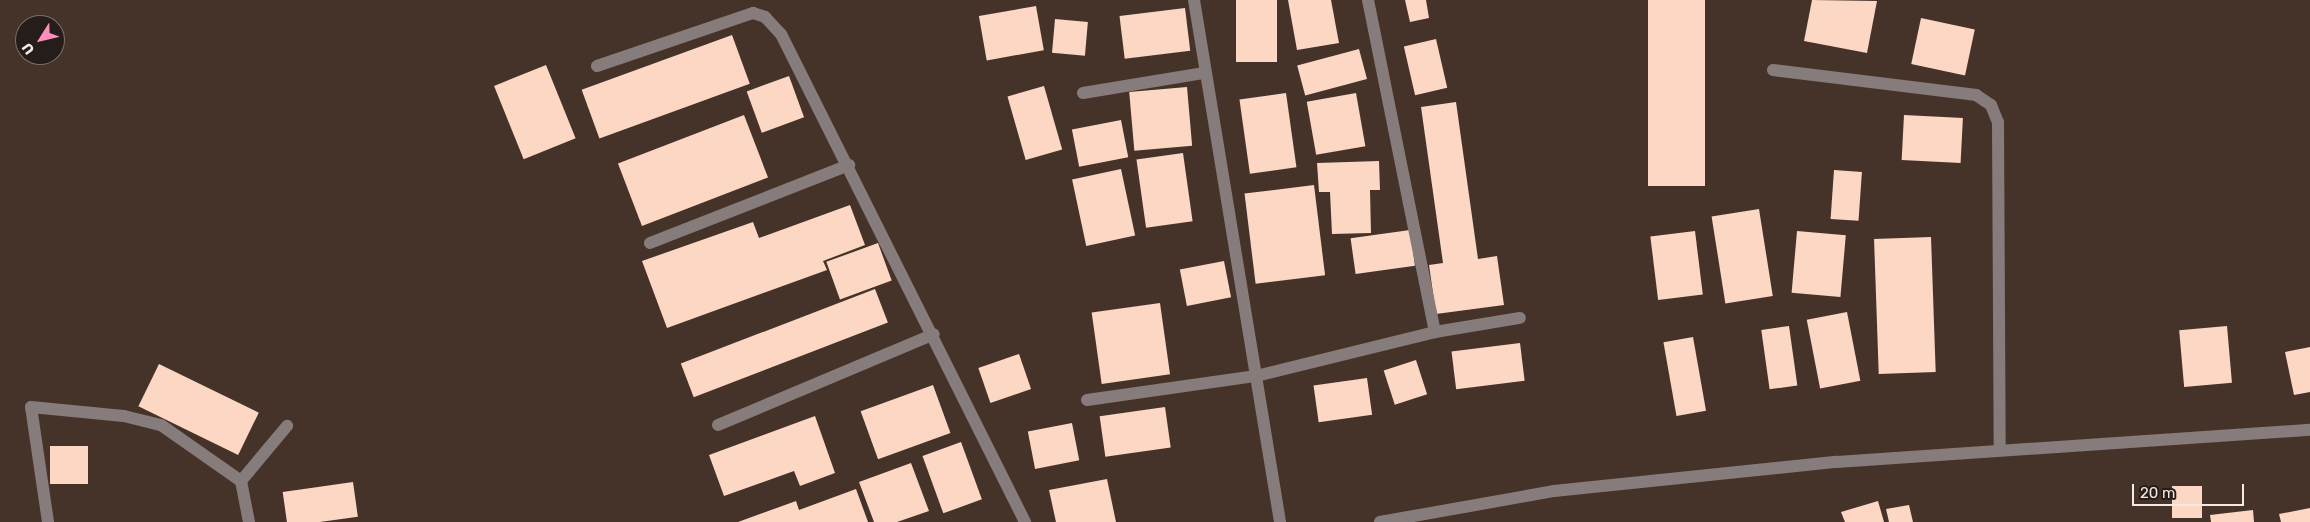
<!DOCTYPE html>
<html>
<head>
<meta charset="utf-8">
<style>
	body { margin:0 }
	#map { position:relative; width:2310px; height:522px; overflow:hidden; background:#45332a; font-family:Rubik,sans-serif }
	div>[style] { position:absolute }
	.building>* { inset:0; background:#fcd7c3; transform-origin:0 0 }
	.minor>* { height:12px; margin:-6px; padding:0 6px; transform-origin:6px; border-radius:6px; background:#867c7b }
	span { translate:-50% -50%; white-space:nowrap; text-align:center; line-height:1.15; -webkit-text-stroke:5px #251d19; paint-order:stroke }
	.north { position:absolute; left:15px; top:15px; width:50px; height:50px; box-sizing:border-box; background:#251d19; border:1px solid #786f6a; border-radius:50%; rotate:234deg; font-size:14px; font-weight:700; line-height:20px; text-align:center; color:#f4e9e3 }
	.north::after { content:''; display:block; margin:auto; width:18px; height:22px; background:#ff8eba; clip-path:polygon(50% 0,100% 100%,50% 72%,0 100%) }
	.scale { position:absolute; left:2132px; top:484px; width:112px; height:22px; box-sizing:border-box; border:2px solid #f4e9e3; border-top:0; padding-left:6px; font-size:15px; line-height:18px; white-space:nowrap; color:#f4e9e3; -webkit-text-stroke:4px #251d19; paint-order:stroke }
</style>
</head>
<body>
<div id="map">
	<div class="building">
		<div style="left:1236px;top:0;width:41px;height:62px"></div>
		<div style="clip-path:polygon(1288px 0,1331px 0,1339px 43px,1297px 50px)"></div>
		<div style="clip-path:polygon(1405px 0,1426px 0,1429px 18px,1410px 22px)"></div>
		<div style="left:1648px;top:0;width:57px;height:186px"></div>
		<div style="clip-path:polygon(1812px 0,1877px 1px,1867px 53px,1804px 41px)"></div>
		<div style="left:1036px;top:6px;width:45px;height:58px;rotate:80deg"></div>
		<div style="left:1185px;top:8px;width:43px;height:66px;rotate:83deg"></div>
		<div style="left:1921px;top:18px;width:55px;height:47px;rotate:12deg"></div>
		<div style="left:1055px;top:19px;width:33px;height:34px;rotate:5deg"></div>
		<div style="left:732px;top:35px;width:52px;height:160px;rotate:70deg"></div>
		<div style="left:1436px;top:39px;width:50px;height:33px;rotate:77deg"></div>
		<div style="left:1359px;top:49px;width:31px;height:64px;rotate:75deg"></div>
		<div style="left:546px;top:65px;width:79px;height:56px;rotate:68deg"></div>
		<div style="left:789px;top:76px;width:44px;height:45px;rotate:70deg"></div>
		<div style="left:1044px;top:86px;width:66px;height:38px;rotate:74deg"></div>
		<div style="left:1187px;top:87px;width:59px;height:58px;rotate:85deg"></div>
		<div style="left:1286px;top:93px;width:75px;height:47px;rotate:82deg"></div>
		<div style="left:1356px;top:93px;width:54px;height:50px;rotate:80deg"></div>
		<div style="clip-path:polygon(1456px 102px,1478px 259px,1497px 256px,1504px 305px,1436px 314px,1429px 265px,1443px 263px,1421px 107px)"></div>
		<div style="left:744px;top:115px;width:67px;height:135px;rotate:69deg"></div>
		<div style="left:1904px;top:115px;width:59px;height:45px;rotate:3deg"></div>
		<div style="left:1121px;top:120px;width:38px;height:50px;rotate:79deg"></div>
		<div style="left:1183px;top:153px;width:69px;height:47px;rotate:82deg"></div>
		<div style="clip-path:polygon(1379px 161px,1380px 190px,1370px 190px,1371px 233px,1332px 234px,1330px 192px,1319px 192px,1317px 163px)"></div>
		<div style="left:1121px;top:169px;width:68px;height:50px;rotate:78deg"></div>
		<div style="left:1834px;top:170px;width:28px;height:49px;rotate:4deg"></div>
		<div style="left:1314px;top:185px;width:91px;height:70px;rotate:83deg"></div>
		<div style="clip-path:polygon(850px 205px,865px 245px,823px 261px,827px 270px,667px 328px,642px 261px,753px 222px,759px 238px)"></div>
		<div style="left:1759px;top:209px;width:88px;height:48px;rotate:81deg"></div>
		<div style="left:1410px;top:230px;width:36px;height:60px;rotate:82deg"></div>
		<div style="left:1695px;top:231px;width:64px;height:45px;rotate:83deg"></div>
		<div style="left:1797px;top:231px;width:49px;height:62px;rotate:5deg"></div>
		<div style="left:1931px;top:237px;width:135px;height:57px;rotate:88deg"></div>
		<div style="left:878px;top:243px;width:40px;height:55px;rotate:70deg"></div>
		<div style="left:1224px;top:261px;width:37px;height:45px;rotate:79deg"></div>
		<div style="left:875px;top:289px;width:36px;height:208px;rotate:69deg"></div>
		<div style="left:1160px;top:303px;width:72px;height:69px;rotate:82deg"></div>
		<div style="left:1847px;top:312px;width:70px;height:41px;rotate:79deg"></div>
		<div style="left:1789px;top:326px;width:60px;height:28px;rotate:82deg"></div>
		<div style="left:2227px;top:326px;width:57px;height:48px;rotate:85deg"></div>
		<div style="left:1693px;top:337px;width:75px;height:30px;rotate:80deg"></div>
		<div style="left:1520px;top:343px;width:38px;height:69px;rotate:83deg"></div>
		<div style="clip-path:polygon(2310px 347px,2310px 392px,2294px 395px,2285px 352px)"></div>
		<div style="left:1019px;top:354px;width:37px;height:43px;rotate:71deg"></div>
		<div style="left:1416px;top:360px;width:36px;height:34px;rotate:72deg"></div>
		<div style="left:159px;top:364px;width:111px;height:47px;rotate:26deg"></div>
		<div style="left:1367px;top:378px;width:37px;height:54px;rotate:82deg"></div>
		<div style="left:933px;top:385px;width:51px;height:77px;rotate:70deg"></div>
		<div style="left:1165px;top:407px;width:41px;height:66px;rotate:82deg"></div>
		<div style="clip-path:polygon(815px 416px,835px 473px,800px 486px,794px 471px,724px 496px,709px 455px)"></div>
		<div style="left:1072px;top:423px;width:38px;height:45px;rotate:79deg"></div>
		<div style="left:961px;top:442px;width:61px;height:41px;rotate:70deg"></div>
		<div style="left:50px;top:446px;width:38px;height:38px"></div>
		<div style="clip-path:polygon(911px 463px,929px 511px,897px 522px,874px 522px,859px 482px)"></div>
		<div style="clip-path:polygon(1107px 479px,1116px 522px,1056px 522px,1049px 490px)"></div>
		<div style="left:353px;top:482px;width:35px;height:71px;rotate:82deg"></div>
		<div style="left:2202px;top:486px;width:32px;height:30px;rotate:90deg"></div>
		<div style="clip-path:polygon(856px 489px,868px 522px,738px 522px,796px 501px,799px 510px)"></div>
		<div style="clip-path:polygon(1878px 501px,1884px 522px,1845px 522px,1841px 512px)"></div>
		<div style="clip-path:polygon(1909px 505px,1913px 522px,1889px 522px,1886px 509px)"></div>
		<div style="clip-path:polygon(2310px 508px,2310px 522px,2281px 522px,2279px 514px)"></div>
		<div style="clip-path:polygon(2253px 510px,2254px 522px,2211px 522px,2210px 515px)"></div>
	</div>
	<div class="minor">
		<div style="left:1194px;top:0;width:529px;rotate:80.64deg"></div>
		<div style="left:1368px;top:0;width:339px;rotate:78.6deg"></div>
		<div style="left:597px;top:66px;width:165px;rotate:-18.8deg"></div>
		<div style="left:753px;top:13px;width:13px;rotate:18deg"></div>
		<div style="left:765px;top:17px;width:23px;rotate:47deg"></div>
		<div style="left:781px;top:34px;width:546px;rotate:63.43deg"></div>
		<div style="left:1773px;top:70px;width:205px;rotate:7deg"></div>
		<div style="left:1976px;top:95px;width:18px;rotate:34deg"></div>
		<div style="left:1991px;top:105px;width:18px;rotate:68deg"></div>
		<div style="left:1998px;top:122px;width:328px;rotate:89.7deg"></div>
		<div style="left:1083px;top:93px;width:123px;rotate:-9.4deg"></div>
		<div style="left:650px;top:243px;width:214px;rotate:-21.4deg"></div>
		<div style="left:1087px;top:400px;width:171px;rotate:-8.1deg"></div>
		<div style="left:1256px;top:376px;width:184px;rotate:-13.8deg"></div>
		<div style="left:1435px;top:332px;width:86px;rotate:-9.4deg"></div>
		<div style="left:718px;top:425px;width:234px;rotate:-22.8deg"></div>
		<div style="left:241px;top:481px;width:72px;rotate:-50.1deg"></div>
		<div style="left:48px;top:522px;width:116px;rotate:-98.4deg"></div>
		<div style="left:31px;top:407px;width:93px;rotate:5.5deg"></div>
		<div style="left:124px;top:416px;width:38px;rotate:14deg"></div>
		<div style="left:161px;top:425px;width:98px;rotate:35deg"></div>
		<div style="left:241px;top:481px;width:42px;rotate:79deg"></div>
		<div style="left:1380px;top:522px;width:177px;rotate:-10.1deg"></div>
		<div style="left:1554px;top:491px;width:284px;rotate:-5.9deg"></div>
		<div style="left:1837px;top:462px;width:474px;rotate:-3.9deg"></div>
	</div>
	<div class="north">U</div>
	<div class="scale">20 m</div>
</div>
</body>
</html>
